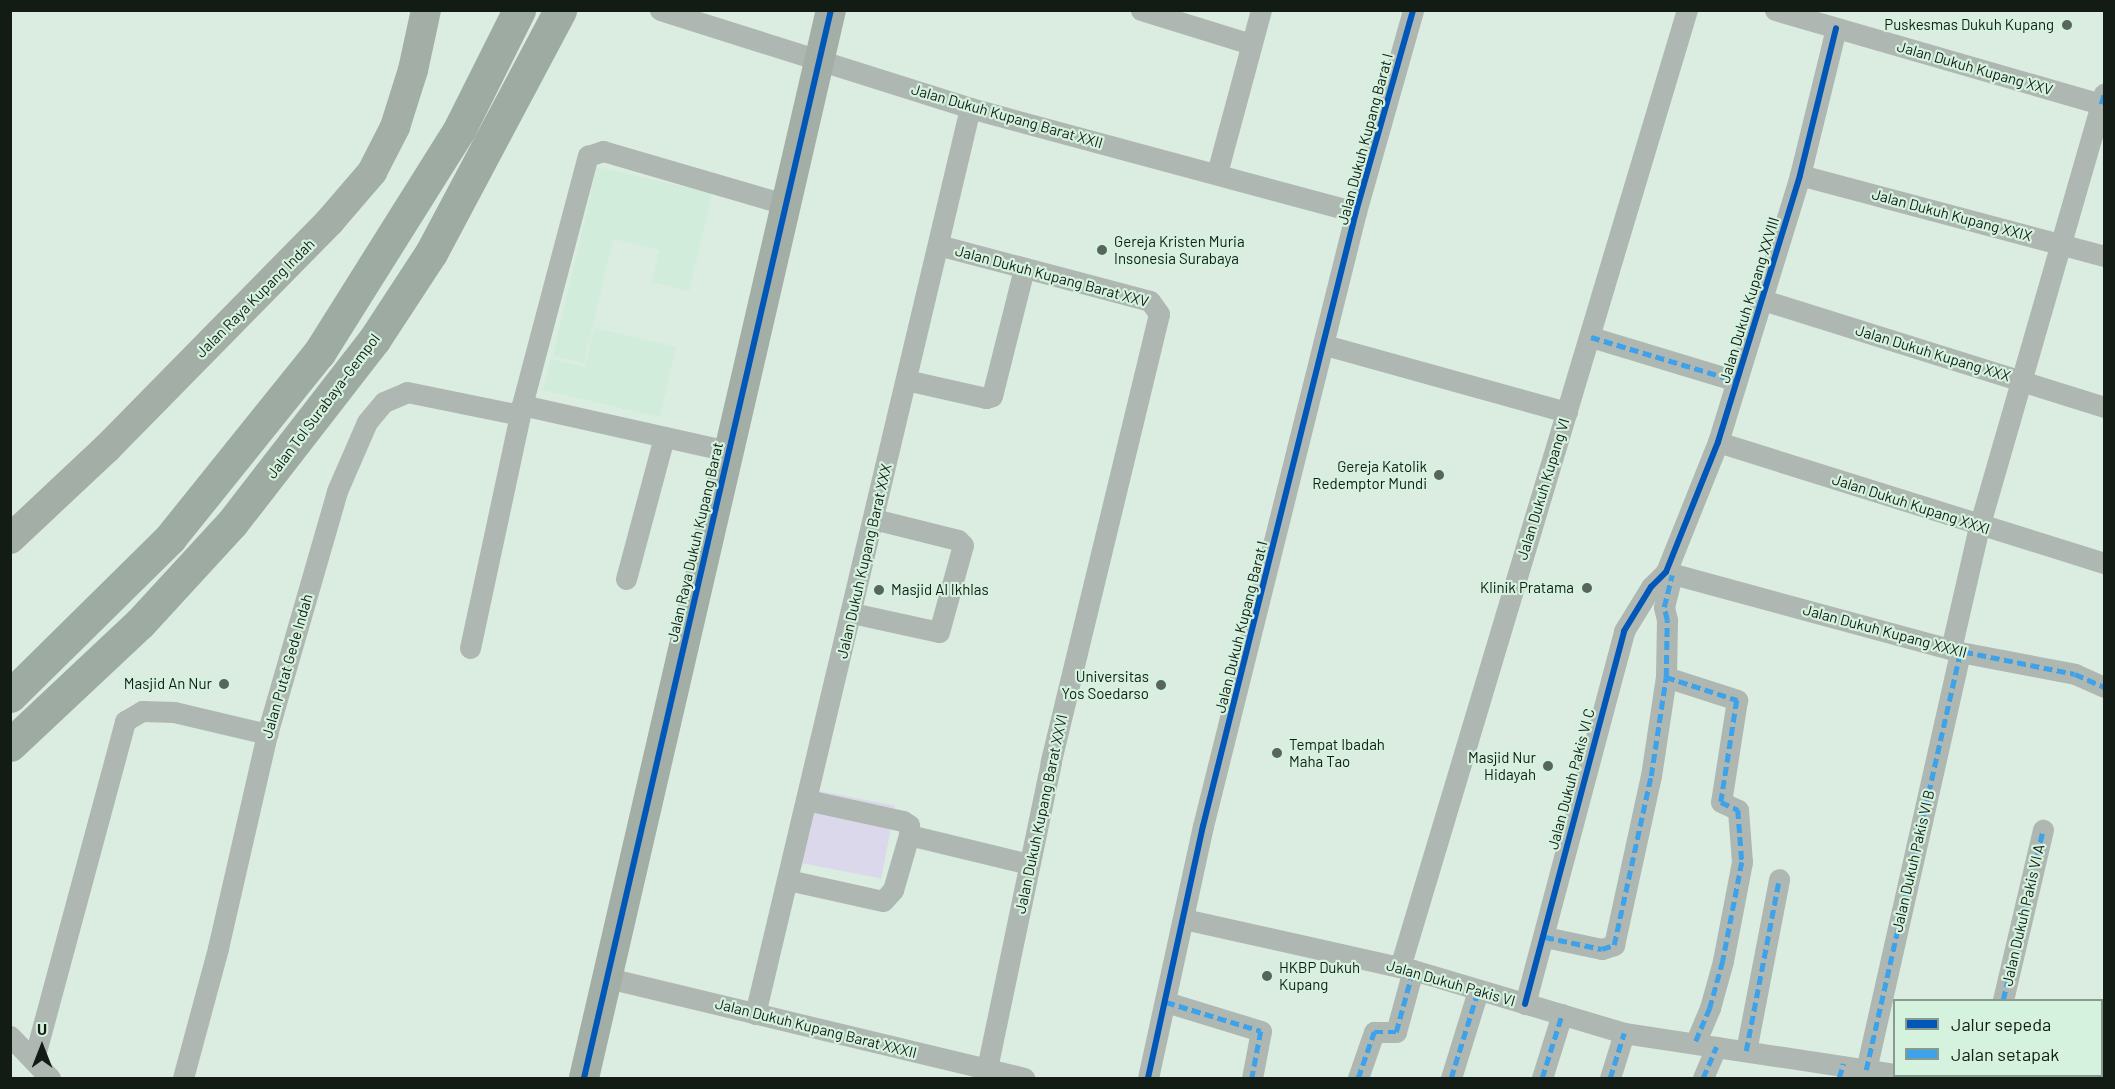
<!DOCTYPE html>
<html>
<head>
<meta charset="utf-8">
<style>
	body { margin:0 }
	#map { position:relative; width:2115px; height:1089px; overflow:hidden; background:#dbece1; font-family:Barlow,sans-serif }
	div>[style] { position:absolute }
	.built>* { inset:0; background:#d1ecda }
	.green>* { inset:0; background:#dcd8eb; transform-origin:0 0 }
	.street>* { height:21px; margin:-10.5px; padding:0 10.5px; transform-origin:10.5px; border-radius:10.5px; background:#aeb7b1 }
	.secondary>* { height:30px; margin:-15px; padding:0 15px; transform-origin:15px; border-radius:15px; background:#a2aea6 }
	.highway>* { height:33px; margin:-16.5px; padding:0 16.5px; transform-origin:16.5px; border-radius:16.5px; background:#9eaba2 }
	.quiet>* { height:4.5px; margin-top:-2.25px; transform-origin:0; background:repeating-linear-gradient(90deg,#3da2ea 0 9px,transparent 0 13.5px) }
	.cycleway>* { height:6px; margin:-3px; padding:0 3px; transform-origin:3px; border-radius:3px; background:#0057b8 }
	.dots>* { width:16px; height:16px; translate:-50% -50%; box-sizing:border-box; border:3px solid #d5f2de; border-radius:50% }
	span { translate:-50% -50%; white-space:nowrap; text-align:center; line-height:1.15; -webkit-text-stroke:4.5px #d5f2de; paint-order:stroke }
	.poi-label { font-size:15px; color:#121c15 }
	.right { translate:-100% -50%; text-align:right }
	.left { translate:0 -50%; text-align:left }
	.street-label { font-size:15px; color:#121c15 }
	.frame { position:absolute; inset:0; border:12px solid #121c15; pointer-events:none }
	.legend { position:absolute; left:1893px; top:999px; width:210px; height:78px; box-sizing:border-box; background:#d5f2de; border:2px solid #879c8e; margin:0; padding:8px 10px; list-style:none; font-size:18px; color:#121c15 }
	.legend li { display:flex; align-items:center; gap:12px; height:30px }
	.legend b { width:30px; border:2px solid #879c8e }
	.north { position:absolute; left:12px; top:1017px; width:60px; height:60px; -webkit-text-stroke:4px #d5f2de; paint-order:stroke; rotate:0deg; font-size:16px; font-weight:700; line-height:24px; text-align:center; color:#121c15 }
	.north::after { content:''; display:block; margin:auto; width:21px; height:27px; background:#121c15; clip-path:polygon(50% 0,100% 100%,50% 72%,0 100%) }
</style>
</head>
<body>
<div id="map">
	<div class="built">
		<div style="clip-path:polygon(597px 167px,712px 193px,689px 291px,652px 282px,660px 250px,613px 239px,584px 363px,553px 356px)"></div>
		<div style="clip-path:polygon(594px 328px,676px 347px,660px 417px,543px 390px,550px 359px,585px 367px)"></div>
	</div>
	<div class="green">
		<div style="left:804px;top:788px;width:93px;height:74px;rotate:11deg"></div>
	</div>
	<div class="street">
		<div style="left:660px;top:10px;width:325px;rotate:17.5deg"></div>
		<div style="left:970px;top:108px;width:400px;rotate:15.1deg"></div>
		<div style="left:1141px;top:10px;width:115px;rotate:17.2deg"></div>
		<div style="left:1775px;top:10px;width:342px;rotate:16.1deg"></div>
		<div style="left:1217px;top:173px;width:169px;rotate:-74.9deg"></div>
		<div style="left:1800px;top:175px;width:315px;rotate:14.9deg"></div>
		<div style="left:938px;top:245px;width:219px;rotate:14.8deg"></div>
		<div style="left:1150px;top:301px;width:16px;rotate:55deg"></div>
		<div style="left:1159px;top:314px;width:461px;rotate:103.6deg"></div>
		<div style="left:1051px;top:762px;width:314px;rotate:101.8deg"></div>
		<div style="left:1763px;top:300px;width:357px;rotate:17.4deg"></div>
		<div style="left:1591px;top:337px;width:152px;rotate:16.8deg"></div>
		<div style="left:1325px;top:345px;width:251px;rotate:15.5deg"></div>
		<div style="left:906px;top:380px;width:82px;rotate:12.7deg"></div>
		<div style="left:986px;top:398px;width:6px;rotate:-18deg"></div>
		<div style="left:992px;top:396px;width:131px;rotate:-75.9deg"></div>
		<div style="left:522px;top:405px;width:258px;rotate:-75.2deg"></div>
		<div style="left:588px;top:156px;width:16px;rotate:-18deg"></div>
		<div style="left:603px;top:151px;width:193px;rotate:16.3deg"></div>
		<div style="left:1718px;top:442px;width:405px;rotate:17.4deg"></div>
		<div style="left:1666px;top:572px;width:305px;rotate:15.2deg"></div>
		<div style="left:1960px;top:652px;width:117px;rotate:10.8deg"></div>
		<div style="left:2075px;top:674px;width:32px;rotate:24deg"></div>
		<div style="left:626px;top:579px;width:147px;rotate:-75deg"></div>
		<div style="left:852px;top:613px;width:89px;rotate:12.3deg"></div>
		<div style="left:939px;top:632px;width:90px;rotate:-74.6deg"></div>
		<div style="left:963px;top:545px;width:7px;rotate:-135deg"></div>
		<div style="left:958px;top:540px;width:87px;rotate:-166deg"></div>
		<div style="left:470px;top:648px;width:249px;rotate:-77.9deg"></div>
		<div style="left:522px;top:405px;width:211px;rotate:12.6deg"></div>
		<div style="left:1951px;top:649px;width:125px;rotate:-77.1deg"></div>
		<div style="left:1979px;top:527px;width:451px;rotate:-73.9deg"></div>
		<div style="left:1666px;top:677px;width:75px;rotate:17.9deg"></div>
		<div style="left:1737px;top:700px;width:103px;rotate:98.9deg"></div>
		<div style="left:1721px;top:802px;width:19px;rotate:25deg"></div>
		<div style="left:1738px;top:810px;width:52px;rotate:85.6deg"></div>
		<div style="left:1742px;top:862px;width:101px;rotate:100.9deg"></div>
		<div style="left:1723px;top:961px;width:49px;rotate:105.5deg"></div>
		<div style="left:1710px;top:1008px;width:38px;rotate:113deg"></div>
		<div style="left:909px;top:835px;width:123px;rotate:13.6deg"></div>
		<div style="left:788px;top:880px;width:97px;rotate:12.5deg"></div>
		<div style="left:883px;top:901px;width:15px;rotate:-48deg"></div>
		<div style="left:893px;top:890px;width:57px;rotate:-73.8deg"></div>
		<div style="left:909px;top:835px;width:10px;rotate:-90deg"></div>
		<div style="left:909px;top:825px;width:7px;rotate:-146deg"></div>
		<div style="left:903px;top:821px;width:98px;rotate:-167.7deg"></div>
		<div style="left:1184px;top:919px;width:235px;rotate:12.6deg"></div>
		<div style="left:1413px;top:970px;width:220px;rotate:16.6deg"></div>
		<div style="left:1624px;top:1033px;width:273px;rotate:8.6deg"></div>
		<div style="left:1545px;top:937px;width:58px;rotate:11.9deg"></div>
		<div style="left:1602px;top:949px;width:13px;rotate:-18deg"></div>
		<div style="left:1614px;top:945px;width:173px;rotate:-77.7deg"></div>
		<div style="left:1651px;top:776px;width:100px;rotate:-81.4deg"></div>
		<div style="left:1666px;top:677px;width:57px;rotate:-89deg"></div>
		<div style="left:1667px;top:620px;width:13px;rotate:-103deg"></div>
		<div style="left:1664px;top:607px;width:33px;rotate:-76deg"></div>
		<div style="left:1400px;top:967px;width:999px;rotate:-73.31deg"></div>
		<div style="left:608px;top:978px;width:428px;rotate:13.5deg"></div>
		<div style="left:2003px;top:1000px;width:175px;rotate:-76.8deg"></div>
		<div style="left:1166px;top:1002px;width:99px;rotate:17deg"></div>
		<div style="left:1261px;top:1031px;width:48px;rotate:100.8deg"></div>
		<div style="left:1525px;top:1004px;width:386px;rotate:-75.1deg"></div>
		<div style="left:1624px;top:631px;width:52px;rotate:-58.5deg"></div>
		<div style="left:1651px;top:587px;width:21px;rotate:-45deg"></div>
		<div style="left:1666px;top:572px;width:140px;rotate:-68.2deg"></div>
		<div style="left:1718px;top:442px;width:279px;rotate:-72.9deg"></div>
		<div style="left:1800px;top:175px;width:151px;rotate:-76.2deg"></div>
		<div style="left:755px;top:1014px;width:931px;rotate:-76.65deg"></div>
		<div style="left:10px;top:1036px;width:58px;rotate:46.4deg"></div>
		<div style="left:2102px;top:1042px;width:17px;rotate:-83deg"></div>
		<div style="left:1746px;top:1051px;width:175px;rotate:-79.1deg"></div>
		<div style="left:34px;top:1059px;width:350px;rotate:-74.9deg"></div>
		<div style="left:125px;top:721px;width:20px;rotate:-30deg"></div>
		<div style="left:142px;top:711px;width:32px;rotate:2deg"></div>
		<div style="left:174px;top:712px;width:96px;rotate:13.3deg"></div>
		<div style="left:1866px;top:1070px;width:428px;rotate:-77.3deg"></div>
		<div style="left:1901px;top:1076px;width:18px;rotate:6deg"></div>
		<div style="left:183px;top:1078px;width:135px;rotate:-74.9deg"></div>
		<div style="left:218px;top:948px;width:220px;rotate:-77.1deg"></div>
		<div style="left:267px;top:734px;width:253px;rotate:-73.9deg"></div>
		<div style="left:337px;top:491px;width:75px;rotate:-66.5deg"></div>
		<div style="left:367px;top:422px;width:26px;rotate:-50deg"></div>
		<div style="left:384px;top:402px;width:25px;rotate:-23deg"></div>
		<div style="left:407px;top:392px;width:115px;rotate:11.5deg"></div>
		<div style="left:1148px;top:1078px;width:258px;rotate:-77.7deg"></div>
		<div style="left:1203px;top:826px;width:633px;rotate:-76.01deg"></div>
		<div style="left:1356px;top:212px;width:210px;rotate:-74.2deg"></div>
		<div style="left:1358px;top:1078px;width:49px;rotate:-70.8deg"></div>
		<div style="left:1374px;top:1032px;width:22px"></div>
		<div style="left:1396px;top:1032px;width:64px;rotate:-74.7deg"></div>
		<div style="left:1451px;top:1078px;width:91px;rotate:-72.8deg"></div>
		<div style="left:1542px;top:1078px;width:67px;rotate:-72.6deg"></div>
		<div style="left:1610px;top:1078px;width:47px;rotate:-72.7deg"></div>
		<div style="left:1703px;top:1078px;width:34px;rotate:-67deg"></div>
		<div style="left:1985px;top:1078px;width:2px;rotate:-63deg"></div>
		<div style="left:2095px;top:1078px;width:2px;rotate:-90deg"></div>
	</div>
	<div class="secondary">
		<div style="left:10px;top:539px;width:133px;rotate:-43.2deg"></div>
		<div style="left:107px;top:448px;width:318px;rotate:-45.5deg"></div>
		<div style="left:330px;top:221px;width:65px;rotate:-49.4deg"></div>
		<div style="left:372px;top:172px;width:51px;rotate:-62.9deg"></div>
		<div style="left:395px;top:127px;width:60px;rotate:-72.5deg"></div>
		<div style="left:413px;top:70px;width:61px;rotate:-77.8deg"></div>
		<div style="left:584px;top:1078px;width:1096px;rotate:-76.98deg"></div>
	</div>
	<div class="highway">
		<div style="left:10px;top:696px;width:225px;rotate:-44.6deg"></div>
		<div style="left:170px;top:538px;width:238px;rotate:-51.2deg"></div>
		<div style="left:319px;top:353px;width:266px;rotate:-57.9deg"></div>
		<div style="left:460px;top:128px;width:132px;rotate:-63.4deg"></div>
		<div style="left:10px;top:745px;width:178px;rotate:-43.2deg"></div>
		<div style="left:140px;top:623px;width:136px;rotate:-47.4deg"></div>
		<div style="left:232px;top:523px;width:232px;rotate:-52.2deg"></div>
		<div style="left:374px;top:340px;width:104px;rotate:-56.8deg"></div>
		<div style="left:431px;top:253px;width:275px;rotate:-62deg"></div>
	</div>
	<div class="quiet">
		<div style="left:2101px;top:104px;width:10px;rotate:-73deg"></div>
		<div style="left:1591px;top:337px;width:152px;rotate:16.8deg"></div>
		<div style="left:1951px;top:649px;width:126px;rotate:11.4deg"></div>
		<div style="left:2075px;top:674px;width:32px;rotate:24deg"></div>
		<div style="left:1666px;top:677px;width:75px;rotate:17.9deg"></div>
		<div style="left:1737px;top:700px;width:103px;rotate:98.9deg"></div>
		<div style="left:1721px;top:802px;width:19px;rotate:25deg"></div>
		<div style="left:1738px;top:810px;width:52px;rotate:85.6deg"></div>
		<div style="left:1742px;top:862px;width:101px;rotate:100.9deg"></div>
		<div style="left:1723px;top:961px;width:49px;rotate:105.5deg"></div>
		<div style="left:1710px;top:1008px;width:38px;rotate:113deg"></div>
		<div style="left:1545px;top:937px;width:58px;rotate:11.9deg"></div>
		<div style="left:1602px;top:949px;width:13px;rotate:-18deg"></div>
		<div style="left:1614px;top:945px;width:173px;rotate:-77.7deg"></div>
		<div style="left:1651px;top:776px;width:100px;rotate:-81.4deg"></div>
		<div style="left:1666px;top:677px;width:57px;rotate:-89deg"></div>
		<div style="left:1667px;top:620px;width:13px;rotate:-103deg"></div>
		<div style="left:1664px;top:607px;width:33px;rotate:-76deg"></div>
		<div style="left:2003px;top:1000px;width:175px;rotate:-76.8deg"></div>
		<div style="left:1166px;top:1002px;width:99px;rotate:17deg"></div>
		<div style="left:1261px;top:1031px;width:48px;rotate:100.8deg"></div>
		<div style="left:2102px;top:1042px;width:17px;rotate:-83deg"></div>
		<div style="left:1746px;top:1051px;width:175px;rotate:-79.1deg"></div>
		<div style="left:1866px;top:1070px;width:428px;rotate:-77.3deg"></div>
		<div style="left:1358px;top:1078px;width:49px;rotate:-70.8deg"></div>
		<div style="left:1374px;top:1032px;width:22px"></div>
		<div style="left:1396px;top:1032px;width:64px;rotate:-74.7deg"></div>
		<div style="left:1451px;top:1078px;width:91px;rotate:-72.8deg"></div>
		<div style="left:1542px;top:1078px;width:67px;rotate:-72.6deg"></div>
		<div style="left:1610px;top:1078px;width:47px;rotate:-72.7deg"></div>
		<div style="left:1703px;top:1078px;width:34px;rotate:-67deg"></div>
		<div style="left:1839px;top:1078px;width:15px;rotate:-74deg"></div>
		<div style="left:1985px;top:1078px;width:2px;rotate:-63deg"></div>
		<div style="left:2095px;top:1078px;width:2px;rotate:-90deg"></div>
	</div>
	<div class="cycleway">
		<div style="left:1525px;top:1004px;width:386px;rotate:-75.1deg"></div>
		<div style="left:1624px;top:631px;width:52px;rotate:-58.5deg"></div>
		<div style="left:1651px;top:587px;width:21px;rotate:-45deg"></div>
		<div style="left:1666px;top:572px;width:140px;rotate:-68.2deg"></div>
		<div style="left:1718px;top:442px;width:279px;rotate:-72.9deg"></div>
		<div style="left:1800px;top:175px;width:151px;rotate:-76.2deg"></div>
		<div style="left:584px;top:1078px;width:1096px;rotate:-76.98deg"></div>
		<div style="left:1148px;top:1078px;width:258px;rotate:-77.7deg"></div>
		<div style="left:1203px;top:826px;width:633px;rotate:-76.01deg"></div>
		<div style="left:1356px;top:212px;width:210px;rotate:-74.2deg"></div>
	</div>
	<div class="dots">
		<div style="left:2067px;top:25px;background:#58655c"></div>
		<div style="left:1102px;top:250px;background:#58655c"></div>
		<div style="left:1439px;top:475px;background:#58655c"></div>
		<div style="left:1587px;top:588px;background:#58655c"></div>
		<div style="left:879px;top:590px;background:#58655c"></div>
		<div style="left:224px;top:684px;background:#58655c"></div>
		<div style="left:1161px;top:685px;background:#58655c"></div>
		<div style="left:1277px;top:753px;background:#58655c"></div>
		<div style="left:1548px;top:766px;background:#58655c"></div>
		<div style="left:1267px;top:976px;background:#58655c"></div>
	</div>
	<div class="poi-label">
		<span class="right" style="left:2054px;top:25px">Puskesmas Dukuh Kupang</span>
		<span class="left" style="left:1114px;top:250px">Gereja Kristen Muria<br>Insonesia Surabaya</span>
		<span class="right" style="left:1427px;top:475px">Gereja Katolik<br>Redemptor Mundi</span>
		<span class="right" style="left:1574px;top:588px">Klinik Pratama</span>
		<span class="left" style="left:891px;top:590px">Masjid Al Ikhlas</span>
		<span class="right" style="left:1149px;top:685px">Universitas<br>Yos Soedarso</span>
		<span class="right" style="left:212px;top:684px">Masjid An Nur</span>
		<span class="left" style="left:1289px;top:753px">Tempat Ibadah<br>Maha Tao</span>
		<span class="right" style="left:1536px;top:766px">Masjid Nur<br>Hidayah</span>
		<span class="left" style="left:1279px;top:976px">HKBP Dukuh<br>Kupang</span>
	</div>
	<div class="street-label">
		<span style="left:1975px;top:68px;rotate:16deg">Jalan Dukuh Kupang XXV</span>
		<span style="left:1007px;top:116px;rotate:16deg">Jalan Dukuh Kupang Barat XXII</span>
		<span style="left:1365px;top:139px;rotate:-75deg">Jalan Dukuh Kupang Barat I</span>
		<span style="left:1952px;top:215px;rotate:15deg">Jalan Dukuh Kupang XXIX</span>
		<span style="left:1052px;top:276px;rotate:15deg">Jalan Dukuh Kupang Barat XXV</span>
		<span style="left:255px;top:298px;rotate:-45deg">Jalan Raya Kupang Indah</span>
		<span style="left:1749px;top:300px;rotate:-73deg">Jalan Dukuh Kupang XXVIII</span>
		<span style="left:1933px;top:353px;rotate:17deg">Jalan Dukuh Kupang XXX</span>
		<span style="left:323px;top:406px;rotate:-53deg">Jalan Tol Surabaya–Gempol</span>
		<span style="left:1543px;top:489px;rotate:-73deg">Jalan Dukuh Kupang VI</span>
		<span style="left:1911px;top:504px;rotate:18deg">Jalan Dukuh Kupang XXXI</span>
		<span style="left:695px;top:542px;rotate:-77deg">Jalan Raya Dukuh Kupang Barat</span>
		<span style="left:864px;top:561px;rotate:-77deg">Jalan Dukuh Kupang Barat XXX</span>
		<span style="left:1241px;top:627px;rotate:-76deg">Jalan Dukuh Kupang Barat I</span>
		<span style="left:1885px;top:631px;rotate:15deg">Jalan Dukuh Kupang XXXII</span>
		<span style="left:287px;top:666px;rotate:-74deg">Jalan Putat Gede Indah</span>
		<span style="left:1571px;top:779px;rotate:-75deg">Jalan Dukuh Pakis VI C</span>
		<span style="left:1041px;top:814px;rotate:-78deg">Jalan Dukuh Kupang Barat XXVI</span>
		<span style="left:1913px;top:861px;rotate:-77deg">Jalan Dukuh Pakis VI B</span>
		<span style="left:2023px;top:915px;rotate:-77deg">Jalan Dukuh Pakis VI A</span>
		<span style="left:1451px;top:983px;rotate:16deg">Jalan Dukuh Pakis VI</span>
		<span style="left:816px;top:1028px;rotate:14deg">Jalan Dukuh Kupang Barat XXXII</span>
	</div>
	<div class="frame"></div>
	<ul class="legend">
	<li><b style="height:8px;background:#0057b8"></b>Jalur sepeda</li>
	<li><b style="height:8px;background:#3da2ea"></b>Jalan setapak</li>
	</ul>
	<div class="north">U</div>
</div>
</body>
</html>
